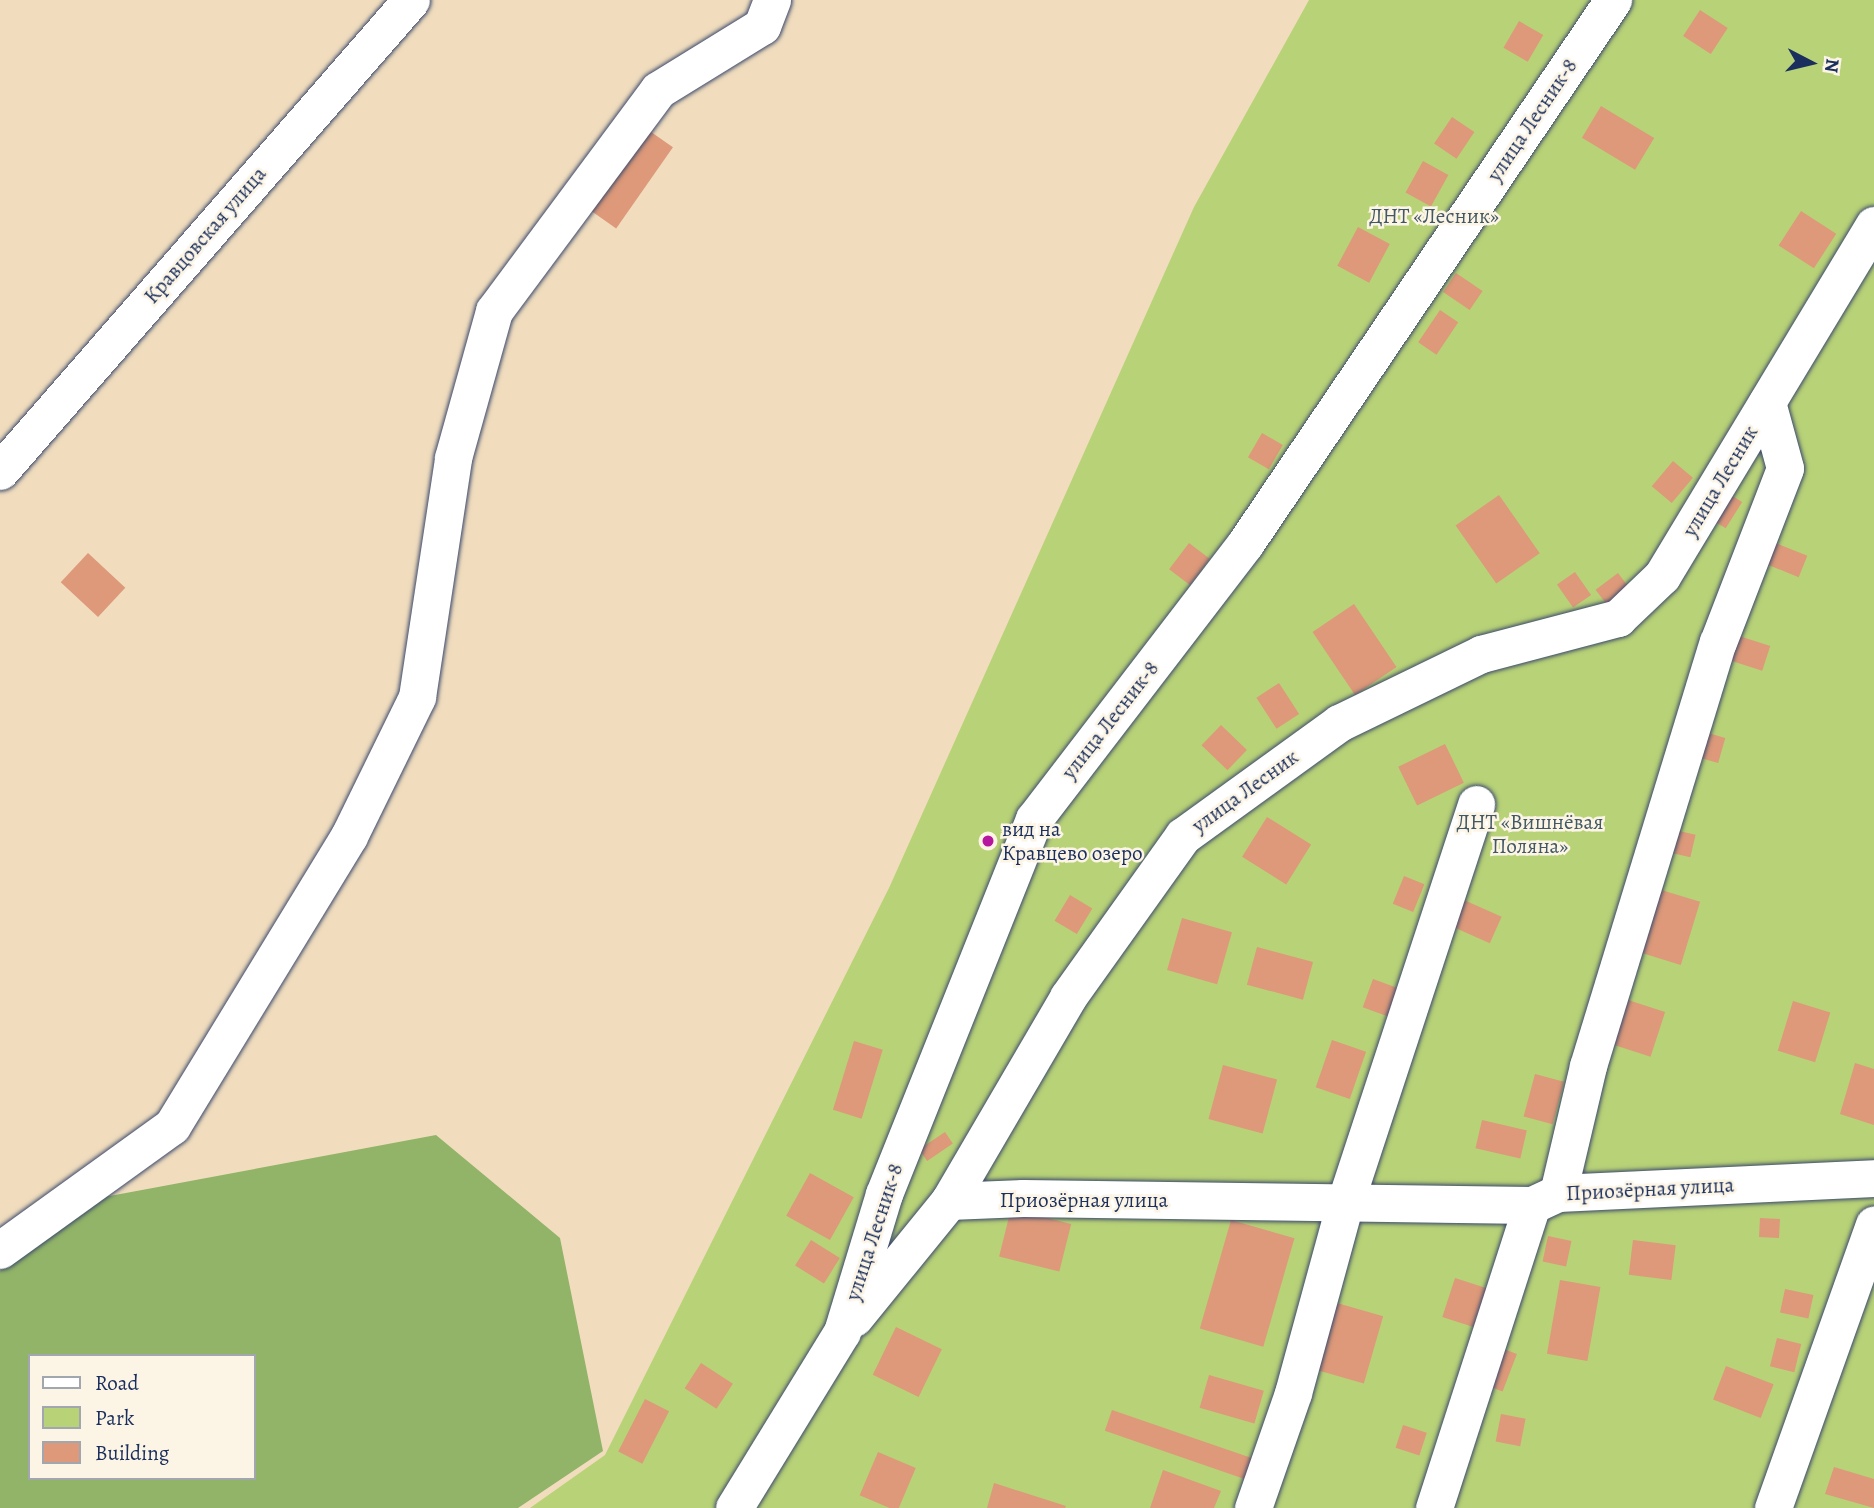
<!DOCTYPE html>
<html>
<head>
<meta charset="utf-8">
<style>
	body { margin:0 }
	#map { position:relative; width:1874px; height:1508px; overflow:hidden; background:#f1ddbe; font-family:Alegreya,serif }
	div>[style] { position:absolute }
	.green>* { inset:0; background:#b8d277 }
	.forest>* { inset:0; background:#92b468 }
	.building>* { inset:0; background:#dd9979; transform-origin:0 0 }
	.roads { filter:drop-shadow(0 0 2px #3b496c) drop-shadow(0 0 2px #3b496c) }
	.street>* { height:37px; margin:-18.5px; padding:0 18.5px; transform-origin:18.5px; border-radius:18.5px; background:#fff }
	.dots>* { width:19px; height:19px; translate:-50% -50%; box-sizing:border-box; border:4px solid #fcf5e5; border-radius:50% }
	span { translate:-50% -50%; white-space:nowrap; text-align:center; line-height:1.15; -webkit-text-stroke:5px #fcf5e5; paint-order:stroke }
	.street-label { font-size:21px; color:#1b2f5e }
	.park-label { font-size:21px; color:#425864 }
	.poi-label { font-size:21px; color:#1b2f5e }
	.left { translate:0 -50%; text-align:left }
	.legend { position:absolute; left:28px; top:1354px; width:228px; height:126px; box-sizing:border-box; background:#fcf5e5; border:2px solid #a2a6af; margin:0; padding:9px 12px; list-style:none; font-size:21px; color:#1b2f5e }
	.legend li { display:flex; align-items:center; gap:14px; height:35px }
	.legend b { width:35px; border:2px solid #a2a6af }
	.north { position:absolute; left:1776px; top:28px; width:70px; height:70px; -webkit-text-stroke:5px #fcf5e5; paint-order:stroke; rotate:97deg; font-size:19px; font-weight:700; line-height:28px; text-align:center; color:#1b2f5e }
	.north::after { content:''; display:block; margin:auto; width:24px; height:32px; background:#1b2f5e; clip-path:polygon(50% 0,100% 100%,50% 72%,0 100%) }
</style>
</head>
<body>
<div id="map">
	<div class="green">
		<div style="clip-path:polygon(1309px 0,1874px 0,1874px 1508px,530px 1508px,605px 1455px,889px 888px,1194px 207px)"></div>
	</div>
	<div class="forest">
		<div style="clip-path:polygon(evenodd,436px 1135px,560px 1238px,603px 1451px,518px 1508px,0 1508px,0 1271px,56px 1206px,436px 1135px,30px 1356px,254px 1356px,254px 1478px,30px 1478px,30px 1356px)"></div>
	</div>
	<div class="building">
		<div style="left:1700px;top:10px;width:33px;height:31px;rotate:33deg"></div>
		<div style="left:1519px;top:21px;width:28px;height:31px;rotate:30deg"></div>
		<div style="left:1601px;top:106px;width:62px;height:37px;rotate:31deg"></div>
		<div style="left:1452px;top:117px;width:27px;height:32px;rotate:34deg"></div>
		<div style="left:641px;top:125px;width:39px;height:99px;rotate:35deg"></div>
		<div style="left:1423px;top:161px;width:29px;height:36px;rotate:29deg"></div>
		<div style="left:1801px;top:211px;width:42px;height:41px;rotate:33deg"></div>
		<div style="left:1358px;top:227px;width:36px;height:44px;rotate:28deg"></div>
		<div style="left:1456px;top:273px;width:32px;height:23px;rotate:34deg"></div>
		<div style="left:1440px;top:310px;width:22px;height:39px;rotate:34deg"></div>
		<div style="left:1262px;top:433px;width:24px;height:28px;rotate:30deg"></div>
		<div style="left:1673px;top:461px;width:26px;height:33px;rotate:40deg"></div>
		<div style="left:1726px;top:492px;width:19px;height:31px;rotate:32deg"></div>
		<div style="left:1499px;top:495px;width:71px;height:53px;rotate:55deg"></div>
		<div style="left:1773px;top:542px;width:37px;height:23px;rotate:22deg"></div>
		<div style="left:1189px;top:543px;width:26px;height:33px;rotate:37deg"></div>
		<div style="left:88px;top:553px;width:51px;height:40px;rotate:43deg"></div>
		<div style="left:1575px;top:572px;width:28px;height:22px;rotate:55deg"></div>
		<div style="left:1618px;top:573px;width:20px;height:28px;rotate:53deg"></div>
		<div style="left:1354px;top:604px;width:76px;height:50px;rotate:56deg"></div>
		<div style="left:1736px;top:635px;width:36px;height:26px;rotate:18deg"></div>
		<div style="left:1279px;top:683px;width:37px;height:27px;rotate:57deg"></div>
		<div style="left:1221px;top:725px;width:36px;height:28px;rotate:44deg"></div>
		<div style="left:1708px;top:733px;width:18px;height:26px;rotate:16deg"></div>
		<div style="left:1445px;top:744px;width:43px;height:52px;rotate:64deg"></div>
		<div style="left:1267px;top:817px;width:52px;height:47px;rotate:32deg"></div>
		<div style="left:1679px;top:831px;width:17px;height:23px;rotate:13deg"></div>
		<div style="left:1404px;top:876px;width:22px;height:30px;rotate:22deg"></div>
		<div style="left:1658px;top:889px;width:44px;height:66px;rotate:17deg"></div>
		<div style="left:1070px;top:895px;width:26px;height:30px;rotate:31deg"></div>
		<div style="left:1455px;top:896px;width:51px;height:29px;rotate:24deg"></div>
		<div style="left:1182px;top:918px;width:52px;height:54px;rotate:16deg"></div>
		<div style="left:1257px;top:947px;width:58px;height:39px;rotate:15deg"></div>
		<div style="left:1373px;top:979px;width:27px;height:30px;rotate:20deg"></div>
		<div style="left:1628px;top:1000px;width:39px;height:47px;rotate:18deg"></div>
		<div style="left:1793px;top:1001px;width:39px;height:52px;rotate:17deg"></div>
		<div style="left:1332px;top:1040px;width:36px;height:50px;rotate:19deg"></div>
		<div style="left:854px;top:1041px;width:30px;height:72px;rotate:17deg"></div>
		<div style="clip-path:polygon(1855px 1063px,1874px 1069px,1874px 1125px,1840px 1114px)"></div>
		<div style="left:1223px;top:1065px;width:56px;height:56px;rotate:15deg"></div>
		<div style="left:1535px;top:1074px;width:30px;height:44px;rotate:15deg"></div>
		<div style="left:1482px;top:1120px;width:46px;height:29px;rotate:13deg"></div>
		<div style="left:945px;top:1132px;width:14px;height:31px;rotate:56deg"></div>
		<div style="left:810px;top:1173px;width:50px;height:49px;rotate:29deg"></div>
		<div style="left:1011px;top:1209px;width:62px;height:49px;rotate:14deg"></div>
		<div style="left:1760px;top:1218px;width:20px;height:19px;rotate:3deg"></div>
		<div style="left:1231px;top:1220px;width:66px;height:113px;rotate:16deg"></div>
		<div style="left:1548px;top:1236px;width:24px;height:26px;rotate:12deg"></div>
		<div style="left:811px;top:1240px;width:34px;height:30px;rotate:32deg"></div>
		<div style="left:1633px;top:1240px;width:43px;height:35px;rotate:7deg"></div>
		<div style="left:1455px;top:1278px;width:35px;height:41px;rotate:18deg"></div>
		<div style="left:1560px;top:1280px;width:41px;height:75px;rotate:10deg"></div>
		<div style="left:1785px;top:1289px;width:29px;height:24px;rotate:12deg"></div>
		<div style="left:1337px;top:1303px;width:48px;height:70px;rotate:16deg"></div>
		<div style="left:896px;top:1327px;width:51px;height:53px;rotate:26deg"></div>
		<div style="left:1777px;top:1338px;width:25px;height:29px;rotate:14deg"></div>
		<div style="left:1501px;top:1348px;width:17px;height:40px;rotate:21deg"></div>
		<div style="left:701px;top:1363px;width:38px;height:30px;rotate:33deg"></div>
		<div style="left:1726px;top:1366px;width:51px;height:36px;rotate:21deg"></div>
		<div style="left:1209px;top:1375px;width:57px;height:34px;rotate:16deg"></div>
		<div style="left:645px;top:1399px;width:27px;height:59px;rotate:27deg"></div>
		<div style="left:1112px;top:1410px;width:150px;height:22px;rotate:19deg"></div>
		<div style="left:1501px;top:1414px;width:25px;height:28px;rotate:11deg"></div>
		<div style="left:1403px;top:1425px;width:25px;height:24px;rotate:18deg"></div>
		<div style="left:878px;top:1452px;width:41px;height:47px;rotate:23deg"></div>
		<div style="clip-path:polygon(1834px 1467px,1874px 1479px,1874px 1508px,1825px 1494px)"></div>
		<div style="clip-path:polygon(1163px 1470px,1221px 1491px,1214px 1508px,1150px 1508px)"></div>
		<div style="clip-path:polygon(994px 1483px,1066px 1506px,1065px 1508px,987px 1508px)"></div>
	</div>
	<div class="roads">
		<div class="street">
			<div style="left:0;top:471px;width:625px;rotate:-48.89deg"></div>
			<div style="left:1558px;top:1193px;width:130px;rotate:-76.7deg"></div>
			<div style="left:1588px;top:1066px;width:443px;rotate:-73deg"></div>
			<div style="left:1718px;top:642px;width:186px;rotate:-68.9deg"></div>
			<div style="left:1785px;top:468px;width:68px;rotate:-105.3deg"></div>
			<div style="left:949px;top:1201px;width:74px;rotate:-2.3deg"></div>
			<div style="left:1023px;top:1198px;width:509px;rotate:0.79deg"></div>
			<div style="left:1532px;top:1205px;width:29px;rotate:-25deg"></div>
			<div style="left:1558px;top:1193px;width:316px;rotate:-2.7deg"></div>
			<div style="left:0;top:1250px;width:212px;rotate:-35.8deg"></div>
			<div style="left:172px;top:1126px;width:340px;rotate:-58.6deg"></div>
			<div style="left:349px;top:836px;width:155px;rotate:-63.9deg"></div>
			<div style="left:417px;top:697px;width:242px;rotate:-81.4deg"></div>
			<div style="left:453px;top:458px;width:153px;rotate:-74.4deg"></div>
			<div style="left:494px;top:311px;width:275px;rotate:-53.4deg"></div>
			<div style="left:658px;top:90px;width:122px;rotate:-31.6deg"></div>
			<div style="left:762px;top:26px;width:28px;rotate:-69deg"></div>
			<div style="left:854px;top:1318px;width:151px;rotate:-50.9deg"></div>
			<div style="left:949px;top:1201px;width:236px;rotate:-59.7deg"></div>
			<div style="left:1068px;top:997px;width:198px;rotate:-54.5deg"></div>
			<div style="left:1183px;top:836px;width:193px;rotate:-35.9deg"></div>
			<div style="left:1339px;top:723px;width:158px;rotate:-25.9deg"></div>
			<div style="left:1481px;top:654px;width:142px;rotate:-14.7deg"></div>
			<div style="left:1618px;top:618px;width:61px;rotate:-43.7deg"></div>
			<div style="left:1662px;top:576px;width:410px;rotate:-58.9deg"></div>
			<div style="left:734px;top:1508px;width:206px;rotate:-58.5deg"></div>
			<div style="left:842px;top:1332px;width:144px;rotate:-73.1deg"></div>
			<div style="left:884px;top:1194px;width:404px;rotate:-68.2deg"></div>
			<div style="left:1034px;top:819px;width:347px;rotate:-52.5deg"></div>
			<div style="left:1245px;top:544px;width:657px;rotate:-55.92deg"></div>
			<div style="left:1253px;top:1508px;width:122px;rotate:-70.8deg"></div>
			<div style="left:1293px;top:1393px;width:197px;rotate:-74.7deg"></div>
			<div style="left:1345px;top:1203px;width:420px;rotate:-71.8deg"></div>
			<div style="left:1434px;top:1508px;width:318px;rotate:-72.1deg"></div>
			<div style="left:1773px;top:1508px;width:301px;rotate:-70.4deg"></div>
		</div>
	</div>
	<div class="dots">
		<div style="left:988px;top:841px;background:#b5179e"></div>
	</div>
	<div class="street-label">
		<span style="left:1532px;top:120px;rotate:-56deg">улица Лесник-8</span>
		<span style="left:205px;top:235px;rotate:-49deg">Кравцовская улица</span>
		<span style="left:1720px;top:481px;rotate:-59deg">улица Лесник</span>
		<span style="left:1110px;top:720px;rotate:-52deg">улица Лесник-8</span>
		<span style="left:1245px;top:791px;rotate:-36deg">улица Лесник</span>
		<span style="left:1650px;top:1189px;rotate:-3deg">Приозёрная улица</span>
		<span style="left:1084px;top:1200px">Приозёрная улица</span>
		<span style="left:874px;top:1232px;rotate:-72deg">улица Лесник-8</span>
	</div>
	<div class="park-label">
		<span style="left:1434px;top:216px">ДНТ «Лесник»</span>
		<span style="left:1530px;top:834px">ДНТ «Вишнёвая<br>Поляна»</span>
	</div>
	<div class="poi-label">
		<span class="left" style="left:1002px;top:841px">вид на<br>Кравцево озеро</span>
	</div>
	<ul class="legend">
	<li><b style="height:9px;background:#fff"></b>Road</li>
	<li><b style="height:19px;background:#b8d277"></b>Park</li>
	<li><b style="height:19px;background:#dd9979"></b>Building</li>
	</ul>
	<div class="north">N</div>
</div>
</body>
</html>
